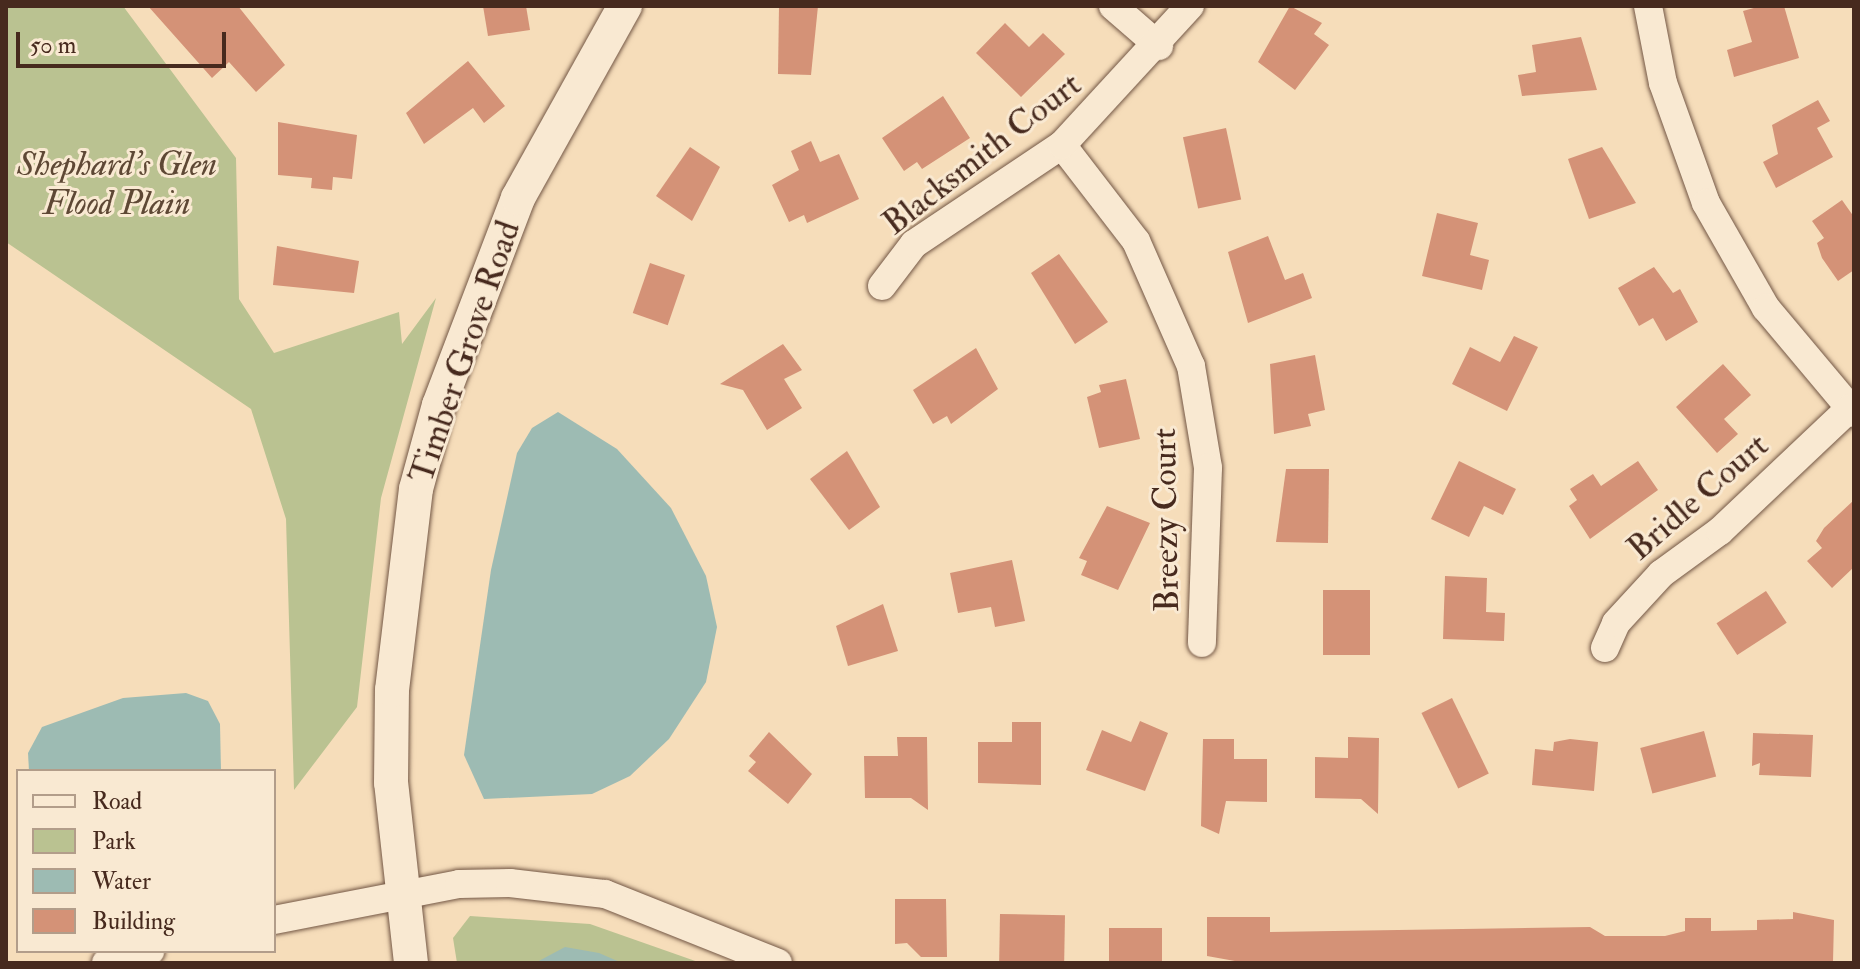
<!DOCTYPE html>
<html>
<head>
<meta charset="utf-8">
<style>
	body { margin:0 }
	#map { position:relative; width:1860px; height:969px; overflow:hidden; background:#f6ddba; font-family:"IM FELL Double Pica",serif }
	div>[style] { position:absolute }
	.green>* { inset:0; background:#bac291 }
	.water>* { inset:0; background:#9dbbb3 }
	.building>* { inset:0; background:#d49277; transform-origin:0 0 }
	.roads { filter:drop-shadow(0 0 2px #735745) drop-shadow(0 0 2px #735745) }
	.minor>* { height:28px; margin:-14px; padding:0 14px; transform-origin:14px; border-radius:14px; background:#f9e9d2 }
	.tertiary>* { height:34px; margin:-17px; padding:0 17px; transform-origin:17px; border-radius:17px; background:#f9e9d2 }
	span { translate:-50% -50%; white-space:nowrap; text-align:center; line-height:1.15; -webkit-text-stroke:6px #f9e9d2; paint-order:stroke }
	.street-label { font-size:34px; color:#472a1e }
	.park-label { font-size:34px; color:#5e4835; font-style:italic }
	.frame { position:absolute; inset:0; border:8px solid #472a1e; pointer-events:none }
	.legend { position:absolute; left:16px; top:769px; width:260px; height:184px; box-sizing:border-box; background:#f9e9d2; border:2px solid #b29d8a; margin:0; padding:10px 14px; list-style:none; font-size:24px; color:#472a1e }
	.legend li { display:flex; align-items:center; gap:16px; height:40px }
	.legend b { width:40px; border:2px solid #b29d8a }
	.scale { position:absolute; left:16px; top:32px; width:210px; height:36px; box-sizing:border-box; border:4px solid #472a1e; border-top:0; padding-left:10px; font-size:24px; line-height:28px; white-space:nowrap; color:#472a1e; -webkit-text-stroke:6px #f9e9d2; paint-order:stroke }
</style>
</head>
<body>
<div id="map">
	<div class="green">
		<div style="clip-path:polygon(6px 6px,123px 6px,236px 158px,239px 299px,274px 353px,399px 312px,402px 344px,436px 298px,381px 498px,357px 707px,294px 790px,286px 519px,251px 409px,6px 242px)"></div>
		<div style="clip-path:polygon(470px 916px,590px 924px,701px 963px,457px 963px,453px 938px)"></div>
	</div>
	<div class="water">
		<div style="clip-path:polygon(558px 412px,617px 449px,671px 508px,706px 576px,717px 627px,706px 682px,669px 739px,630px 776px,592px 794px,484px 799px,464px 755px,491px 570px,517px 453px,532px 428px)"></div>
		<div style="clip-path:polygon(186px 693px,208px 701px,220px 724px,221px 771px,29px 771px,28px 753px,42px 727px,123px 698px)"></div>
		<div style="clip-path:polygon(565px 947px,599px 953px,622px 963px,535px 963px)"></div>
	</div>
	<div class="building">
		<div style="clip-path:polygon(148px 6px,238px 6px,285px 65px,256px 92px,229px 62px,212px 78px)"></div>
		<div style="clip-path:polygon(483px 6px,526px 6px,530px 30px,488px 36px)"></div>
		<div style="clip-path:polygon(779px 6px,818px 6px,811px 75px,778px 74px)"></div>
		<div style="clip-path:polygon(1290px 6px,1322px 23px,1314px 34px,1329px 45px,1295px 90px,1258px 62px)"></div>
		<div style="clip-path:polygon(1761px 6px,1784px 6px,1799px 58px,1734px 77px,1727px 50px,1752px 42px,1743px 11px)"></div>
		<div style="clip-path:polygon(1005px 23px,1029px 47px,1043px 33px,1065px 54px,1021px 97px,976px 53px)"></div>
		<div style="clip-path:polygon(1581px 37px,1597px 90px,1522px 96px,1518px 75px,1536px 72px,1532px 45px)"></div>
		<div style="clip-path:polygon(468px 61px,505px 106px,484px 123px,473px 108px,424px 144px,406px 113px)"></div>
		<div style="clip-path:polygon(943px 96px,970px 138px,922px 169px,917px 162px,904px 171px,882px 138px)"></div>
		<div style="clip-path:polygon(1818px 100px,1830px 121px,1817px 128px,1833px 157px,1776px 188px,1763px 162px,1778px 154px,1772px 125px)"></div>
		<div style="clip-path:polygon(278px 122px,357px 135px,352px 179px,333px 177px,332px 190px,311px 188px,312px 178px,278px 175px)"></div>
		<div style="left:1226px;top:128px;width:73px;height:44px;rotate:78deg"></div>
		<div style="clip-path:polygon(811px 141px,820px 162px,839px 154px,859px 199px,807px 223px,804px 215px,789px 222px,772px 185px,799px 170px,791px 151px)"></div>
		<div style="clip-path:polygon(690px 147px,720px 167px,692px 221px,656px 196px)"></div>
		<div style="clip-path:polygon(1602px 147px,1636px 203px,1589px 219px,1568px 159px)"></div>
		<div style="clip-path:polygon(1842px 200px,1854px 217px,1854px 270px,1838px 281px,1822px 258px,1817px 243px,1824px 238px,1812px 221px)"></div>
		<div style="clip-path:polygon(1437px 213px,1478px 223px,1470px 255px,1489px 260px,1482px 290px,1422px 276px)"></div>
		<div style="clip-path:polygon(1268px 236px,1285px 280px,1303px 273px,1312px 298px,1248px 323px,1228px 252px)"></div>
		<div style="clip-path:polygon(277px 246px,359px 261px,354px 293px,273px 285px)"></div>
		<div style="clip-path:polygon(1059px 254px,1108px 322px,1075px 344px,1031px 273px)"></div>
		<div style="left:650px;top:263px;width:37px;height:53px;rotate:19deg"></div>
		<div style="clip-path:polygon(1654px 267px,1673px 293px,1680px 289px,1698px 322px,1666px 341px,1653px 318px,1639px 326px,1618px 288px)"></div>
		<div style="clip-path:polygon(1514px 336px,1538px 347px,1507px 411px,1452px 384px,1470px 347px,1500px 362px)"></div>
		<div style="clip-path:polygon(783px 344px,802px 370px,784px 379px,802px 408px,767px 430px,743px 390px,720px 384px)"></div>
		<div style="clip-path:polygon(976px 348px,998px 389px,951px 424px,947px 416px,933px 424px,913px 390px)"></div>
		<div style="clip-path:polygon(1315px 355px,1325px 410px,1308px 414px,1311px 426px,1274px 434px,1270px 364px)"></div>
		<div style="clip-path:polygon(1723px 364px,1751px 395px,1724px 419px,1738px 434px,1717px 453px,1676px 407px)"></div>
		<div style="clip-path:polygon(1126px 379px,1140px 439px,1099px 448px,1087px 397px,1101px 392px,1099px 385px)"></div>
		<div style="clip-path:polygon(847px 451px,880px 507px,849px 530px,810px 479px)"></div>
		<div style="clip-path:polygon(1459px 461px,1516px 489px,1503px 515px,1484px 506px,1469px 537px,1431px 519px)"></div>
		<div style="clip-path:polygon(1638px 461px,1658px 490px,1590px 539px,1569px 506px,1577px 500px,1570px 489px,1593px 474px,1601px 486px)"></div>
		<div style="clip-path:polygon(1286px 469px,1329px 469px,1328px 543px,1276px 542px)"></div>
		<div style="clip-path:polygon(1854px 500px,1854px 567px,1832px 588px,1807px 561px,1822px 548px,1816px 541px,1824px 528px)"></div>
		<div style="clip-path:polygon(1107px 506px,1150px 523px,1118px 590px,1081px 575px,1087px 561px,1079px 558px)"></div>
		<div style="clip-path:polygon(1012px 560px,1025px 621px,995px 627px,991px 607px,958px 613px,950px 573px)"></div>
		<div style="clip-path:polygon(1445px 576px,1487px 578px,1486px 612px,1505px 613px,1504px 641px,1443px 639px)"></div>
		<div style="left:1323px;top:590px;width:47px;height:65px"></div>
		<div style="left:1766px;top:591px;width:38px;height:59px;rotate:57deg"></div>
		<div style="clip-path:polygon(883px 604px,898px 651px,848px 666px,836px 626px)"></div>
		<div style="left:1452px;top:698px;width:84px;height:34px;rotate:64deg"></div>
		<div style="clip-path:polygon(1140px 721px,1168px 733px,1145px 791px,1086px 770px,1102px 730px,1131px 742px)"></div>
		<div style="clip-path:polygon(1012px 722px,1041px 722px,1041px 785px,978px 783px,978px 742px,1012px 742px)"></div>
		<div style="left:1704px;top:731px;width:47px;height:66px;rotate:75deg"></div>
		<div style="clip-path:polygon(769px 732px,812px 774px,788px 804px,748px 771px,756px 762px,749px 756px)"></div>
		<div style="clip-path:polygon(1753px 733px,1813px 735px,1811px 777px,1759px 775px,1760px 763px,1752px 766px)"></div>
		<div style="clip-path:polygon(897px 737px,927px 737px,928px 810px,911px 798px,865px 798px,864px 756px,898px 756px)"></div>
		<div style="clip-path:polygon(1348px 737px,1379px 738px,1378px 814px,1361px 799px,1315px 798px,1315px 757px,1348px 758px)"></div>
		<div style="clip-path:polygon(1203px 739px,1234px 739px,1234px 759px,1267px 759px,1267px 802px,1226px 801px,1219px 834px,1201px 826px)"></div>
		<div style="clip-path:polygon(1570px 739px,1598px 742px,1594px 791px,1532px 785px,1535px 749px,1553px 751px,1554px 742px)"></div>
		<div style="clip-path:polygon(895px 899px,946px 899px,947px 957px,921px 957px,907px 943px,895px 944px)"></div>
		<div style="clip-path:polygon(1793px 912px,1834px 920px,1833px 962px,1246px 963px,1207px 956px,1207px 917px,1270px 917px,1270px 932px,1590px 927px,1605px 936px,1665px 936px,1685px 931px,1685px 918px,1711px 918px,1711px 931px,1757px 930px,1757px 920px,1793px 919px)"></div>
		<div style="left:1000px;top:914px;width:65px;height:49px;rotate:1deg"></div>
		<div style="left:1109px;top:928px;width:53px;height:35px"></div>
	</div>
	<div class="roads">
		<div class="minor">
			<div style="left:1113px;top:6px;width:61px;rotate:41deg"></div>
			<div style="left:1648px;top:6px;width:78px;rotate:79deg"></div>
			<div style="left:1663px;top:83px;width:127px;rotate:70.3deg"></div>
			<div style="left:1706px;top:203px;width:121px;rotate:60.3deg"></div>
			<div style="left:1766px;top:308px;width:137px;rotate:50deg"></div>
			<div style="left:1062px;top:145px;width:121px;rotate:52.4deg"></div>
			<div style="left:1136px;top:241px;width:137px;rotate:66.3deg"></div>
			<div style="left:1191px;top:366px;width:103px;rotate:80.5deg"></div>
			<div style="left:1208px;top:468px;width:175px;rotate:92deg"></div>
			<div style="left:882px;top:286px;width:53px;rotate:-52.7deg"></div>
			<div style="left:914px;top:244px;width:178px;rotate:-33.8deg"></div>
			<div style="left:1062px;top:145px;width:189px;rotate:-47.4deg"></div>
			<div style="left:1605px;top:648px;width:27px;rotate:-66deg"></div>
			<div style="left:1616px;top:623px;width:67px;rotate:-47.4deg"></div>
			<div style="left:1661px;top:574px;width:73px;rotate:-36.1deg"></div>
			<div style="left:1720px;top:531px;width:178px;rotate:-43.4deg"></div>
			<div style="left:274px;top:920px;width:188px;rotate:-11deg"></div>
			<div style="left:459px;top:884px;width:51px;rotate:-1.1deg"></div>
			<div style="left:510px;top:883px;width:96px;rotate:6.6deg"></div>
			<div style="left:605px;top:894px;width:186px;rotate:21.7deg"></div>
			<div style="left:106px;top:963px;width:46px;rotate:-15.3deg"></div>
		</div>
		<div class="tertiary">
			<div style="left:411px;top:963px;width:181px;rotate:-96.3deg"></div>
			<div style="left:391px;top:783px;width:93px;rotate:-89.4deg"></div>
			<div style="left:392px;top:690px;width:202px;rotate:-83.2deg"></div>
			<div style="left:416px;top:489px;width:87px;rotate:-74.7deg"></div>
			<div style="left:439px;top:405px;width:222px;rotate:-69.1deg"></div>
			<div style="left:518px;top:198px;width:220px;rotate:-60.9deg"></div>
		</div>
	</div>
	<div class="street-label">
		<span style="left:982px;top:154px;rotate:-38deg">Blacksmith Court</span>
		<span style="left:465px;top:352px;rotate:-71deg">Timber Grove Road</span>
		<span style="left:1698px;top:497px;rotate:-41deg">Bridle Court</span>
		<span style="left:1166px;top:520px;rotate:-91deg">Breezy Court</span>
	</div>
	<div class="park-label">
		<span style="left:117px;top:184px">Shephard's Glen<br>Flood Plain</span>
	</div>
	<div class="frame"></div>
	<ul class="legend">
	<li><b style="height:10px;background:#f9e9d2"></b>Road</li>
	<li><b style="height:22px;background:#bac291"></b>Park</li>
	<li><b style="height:22px;background:#9dbbb3"></b>Water</li>
	<li><b style="height:22px;background:#d49277"></b>Building</li>
	</ul>
	<div class="scale">50 m</div>
</div>
</body>
</html>
